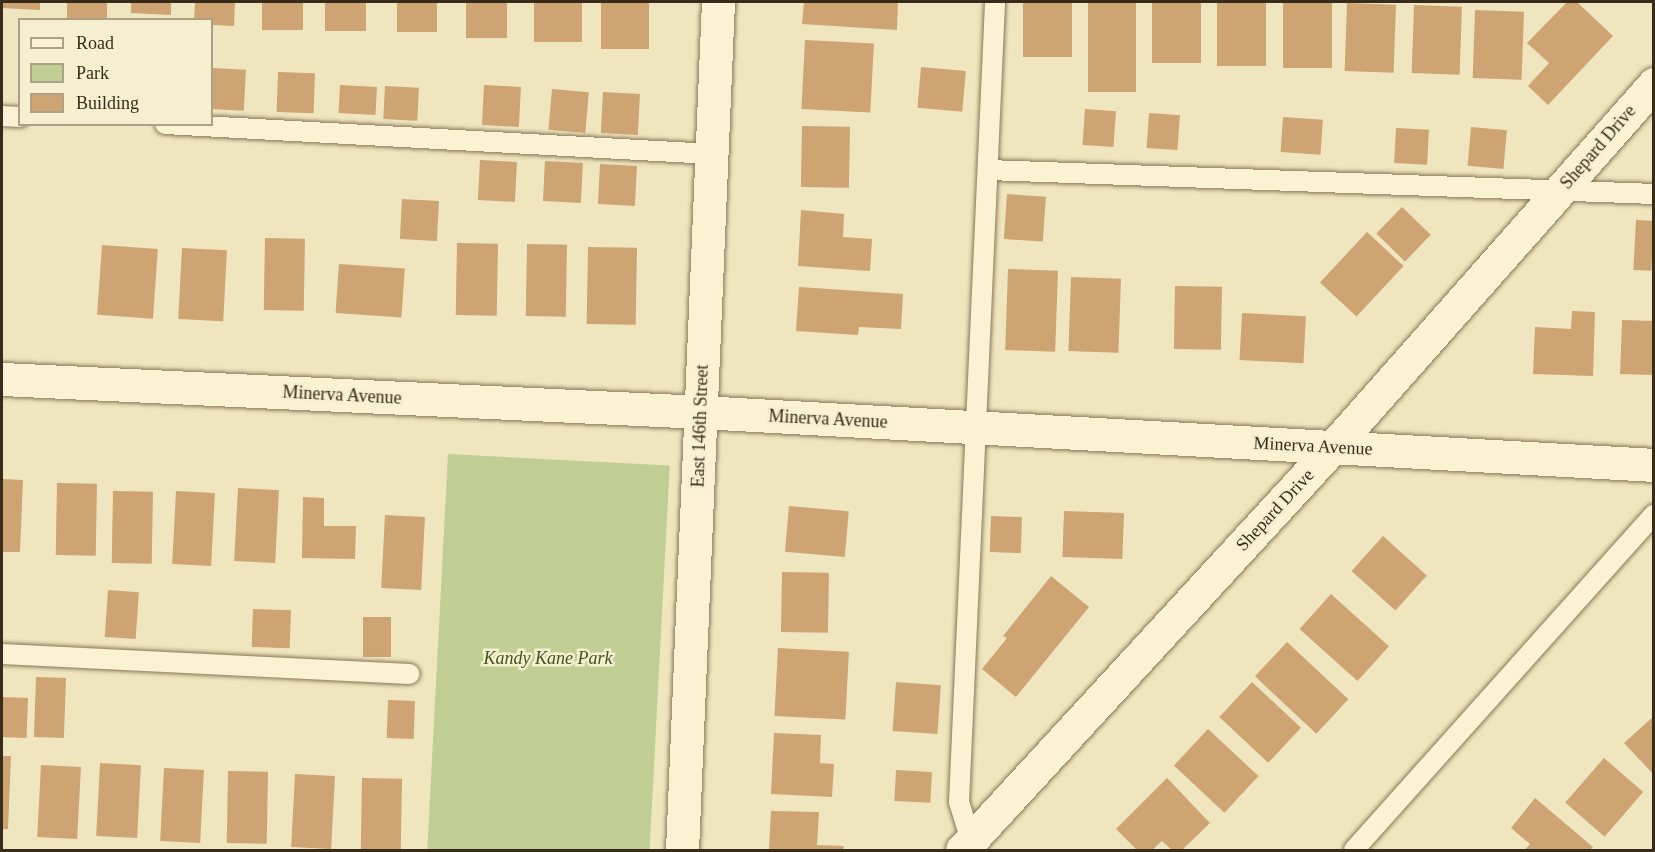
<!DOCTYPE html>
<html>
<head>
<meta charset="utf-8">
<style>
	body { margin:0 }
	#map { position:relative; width:1655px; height:852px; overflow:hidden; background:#efe6bf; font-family:"Times New Roman",serif }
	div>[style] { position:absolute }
	.green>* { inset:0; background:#c0cd93; transform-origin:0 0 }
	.building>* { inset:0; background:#cea473; transform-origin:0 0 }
	.roads { filter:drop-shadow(0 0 2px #887757) drop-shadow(0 0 2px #887757) }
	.service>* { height:20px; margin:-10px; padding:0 10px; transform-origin:10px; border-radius:10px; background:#faf2d2 }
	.minor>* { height:33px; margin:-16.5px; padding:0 16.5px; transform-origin:16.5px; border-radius:16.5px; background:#faf2d2 }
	span { translate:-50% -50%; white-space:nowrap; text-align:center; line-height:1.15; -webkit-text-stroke:5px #f6efcf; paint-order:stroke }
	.street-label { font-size:18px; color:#372c1c }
	.park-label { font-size:18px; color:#425422; font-style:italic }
	.frame { position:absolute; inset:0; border:3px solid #372c1c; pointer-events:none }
	.legend { position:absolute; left:18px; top:18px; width:195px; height:108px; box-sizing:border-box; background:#f6efcf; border:2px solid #aaa187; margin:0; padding:8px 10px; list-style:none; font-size:18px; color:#372c1c }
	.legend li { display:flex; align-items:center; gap:12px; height:30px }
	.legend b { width:30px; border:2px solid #aaa187 }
</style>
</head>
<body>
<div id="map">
	<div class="green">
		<div style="left:448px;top:454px;width:222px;height:397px;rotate:3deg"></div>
	</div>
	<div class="building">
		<div style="clip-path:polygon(2px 2px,40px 2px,40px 10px,2px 8px)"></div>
		<div style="left:67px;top:2px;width:40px;height:18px"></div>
		<div style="clip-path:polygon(131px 2px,171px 2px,171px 15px,131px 13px)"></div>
		<div style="clip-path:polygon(195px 2px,235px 2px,234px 26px,212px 25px,212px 20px,194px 20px)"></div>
		<div style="left:262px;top:2px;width:41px;height:28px"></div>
		<div style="left:325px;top:2px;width:41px;height:29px"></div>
		<div style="left:397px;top:2px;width:40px;height:30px"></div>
		<div style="left:466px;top:2px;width:41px;height:36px"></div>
		<div style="left:534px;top:2px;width:48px;height:40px"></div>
		<div style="left:601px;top:2px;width:48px;height:47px"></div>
		<div style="clip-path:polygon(804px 2px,898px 2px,897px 30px,802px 24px)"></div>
		<div style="left:1023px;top:2px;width:49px;height:55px"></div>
		<div style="left:1088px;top:2px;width:48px;height:90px"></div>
		<div style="left:1152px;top:2px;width:49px;height:61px"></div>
		<div style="left:1217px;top:2px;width:49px;height:64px"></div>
		<div style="left:1283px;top:2px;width:49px;height:66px"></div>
		<div style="clip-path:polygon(1567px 2px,1577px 2px,1613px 36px,1548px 105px,1528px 86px,1549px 63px,1527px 43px)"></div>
		<div style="left:1347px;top:3px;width:49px;height:68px;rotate:2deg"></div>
		<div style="left:1414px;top:5px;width:48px;height:68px;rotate:2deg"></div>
		<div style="left:1475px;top:10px;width:49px;height:68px;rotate:2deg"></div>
		<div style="left:805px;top:40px;width:69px;height:69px;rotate:3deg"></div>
		<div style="left:921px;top:67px;width:45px;height:41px;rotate:5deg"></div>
		<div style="left:212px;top:68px;width:34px;height:41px;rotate:3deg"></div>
		<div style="left:278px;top:72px;width:37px;height:40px;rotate:2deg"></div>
		<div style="left:340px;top:85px;width:37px;height:28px;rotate:3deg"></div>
		<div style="left:484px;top:85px;width:37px;height:40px;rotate:3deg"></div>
		<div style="left:385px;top:86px;width:34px;height:33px;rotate:3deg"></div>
		<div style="left:552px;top:89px;width:37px;height:41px;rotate:5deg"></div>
		<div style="left:603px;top:92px;width:37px;height:41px;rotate:3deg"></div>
		<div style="left:1085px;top:109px;width:31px;height:36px;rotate:4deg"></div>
		<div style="left:1149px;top:113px;width:31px;height:35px;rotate:4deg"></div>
		<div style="left:1283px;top:117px;width:40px;height:35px;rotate:4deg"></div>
		<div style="left:802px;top:126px;width:48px;height:61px;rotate:1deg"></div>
		<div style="left:1471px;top:127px;width:36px;height:39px;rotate:5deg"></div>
		<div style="left:1396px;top:128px;width:33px;height:35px;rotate:3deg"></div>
		<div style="left:480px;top:160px;width:37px;height:40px;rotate:3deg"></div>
		<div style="left:545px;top:161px;width:38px;height:40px;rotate:3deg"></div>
		<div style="left:600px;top:164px;width:37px;height:40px;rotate:3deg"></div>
		<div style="left:1007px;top:194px;width:39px;height:45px;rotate:4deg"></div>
		<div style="left:402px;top:199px;width:37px;height:40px;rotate:3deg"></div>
		<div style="left:1402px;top:207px;width:40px;height:37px;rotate:44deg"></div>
		<div style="clip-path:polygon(801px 210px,844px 214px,843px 237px,872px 239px,870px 271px,798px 266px)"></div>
		<div style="left:1636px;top:220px;width:18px;height:50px;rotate:3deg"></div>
		<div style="left:1367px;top:232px;width:50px;height:69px;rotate:43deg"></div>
		<div style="left:265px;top:238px;width:40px;height:72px;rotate:1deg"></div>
		<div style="left:457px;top:243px;width:41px;height:72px;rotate:1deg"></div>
		<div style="left:527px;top:244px;width:40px;height:72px;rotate:1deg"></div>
		<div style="left:102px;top:245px;width:56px;height:70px;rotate:4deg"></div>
		<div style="left:588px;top:247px;width:49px;height:77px;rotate:1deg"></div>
		<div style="left:182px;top:248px;width:45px;height:71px;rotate:3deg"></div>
		<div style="left:339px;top:264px;width:66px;height:49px;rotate:4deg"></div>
		<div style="left:1008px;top:269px;width:50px;height:81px;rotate:2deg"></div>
		<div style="left:1071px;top:277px;width:50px;height:74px;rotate:2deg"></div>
		<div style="left:1175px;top:286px;width:47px;height:63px;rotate:1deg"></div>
		<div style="clip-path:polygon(799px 287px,903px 294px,901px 329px,859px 327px,858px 335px,796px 331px)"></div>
		<div style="clip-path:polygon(1572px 311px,1595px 312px,1593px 376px,1533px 374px,1535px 327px,1571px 329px)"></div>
		<div style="left:1242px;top:313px;width:64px;height:47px;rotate:3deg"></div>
		<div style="left:1622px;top:320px;width:32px;height:54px;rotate:2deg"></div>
		<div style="clip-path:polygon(2px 479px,23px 480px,20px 552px,2px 552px)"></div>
		<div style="left:57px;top:483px;width:40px;height:72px;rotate:1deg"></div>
		<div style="left:238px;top:488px;width:41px;height:73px;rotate:3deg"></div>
		<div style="left:113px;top:491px;width:40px;height:72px;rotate:1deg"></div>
		<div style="left:176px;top:491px;width:39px;height:73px;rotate:3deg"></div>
		<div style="clip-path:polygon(303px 497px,324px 498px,324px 526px,356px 526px,355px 559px,302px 558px)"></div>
		<div style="left:789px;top:506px;width:60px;height:46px;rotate:5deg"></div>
		<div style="left:1064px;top:511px;width:60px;height:46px;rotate:2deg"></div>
		<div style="left:385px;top:515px;width:40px;height:73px;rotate:3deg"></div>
		<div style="left:991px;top:516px;width:31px;height:36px;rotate:2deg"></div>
		<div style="left:1383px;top:536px;width:59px;height:47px;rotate:42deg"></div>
		<div style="left:782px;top:572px;width:47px;height:60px;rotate:1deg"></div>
		<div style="clip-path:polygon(1051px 576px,1089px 607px,1016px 697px,982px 669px,1007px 638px,1003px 636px)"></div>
		<div style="left:108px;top:590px;width:31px;height:47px;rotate:4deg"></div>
		<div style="left:1331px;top:594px;width:78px;height:47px;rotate:42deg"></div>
		<div style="left:253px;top:609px;width:38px;height:38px;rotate:2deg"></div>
		<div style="left:363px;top:617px;width:28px;height:40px"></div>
		<div style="left:1287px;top:642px;width:84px;height:47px;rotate:43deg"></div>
		<div style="left:778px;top:648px;width:71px;height:68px;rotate:3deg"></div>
		<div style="left:36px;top:677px;width:30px;height:60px;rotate:2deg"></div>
		<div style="left:896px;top:682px;width:45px;height:49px;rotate:4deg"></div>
		<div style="left:1252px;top:682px;width:67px;height:48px;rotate:43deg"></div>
		<div style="left:2px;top:697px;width:26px;height:40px;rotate:2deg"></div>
		<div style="left:388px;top:700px;width:27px;height:38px;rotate:2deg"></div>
		<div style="clip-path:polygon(1654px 716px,1654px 775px,1624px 743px)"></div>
		<div style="left:1208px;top:729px;width:69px;height:50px;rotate:43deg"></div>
		<div style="clip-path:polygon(774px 733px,821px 735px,820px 763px,834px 764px,832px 797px,771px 794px)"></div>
		<div style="clip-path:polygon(2px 756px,11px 756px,8px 829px,2px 829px)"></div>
		<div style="left:1604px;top:758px;width:52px;height:59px;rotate:41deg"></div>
		<div style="left:100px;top:763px;width:41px;height:73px;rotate:3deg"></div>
		<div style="left:41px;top:765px;width:40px;height:72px;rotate:3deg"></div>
		<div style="left:164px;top:768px;width:40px;height:73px;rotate:3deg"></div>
		<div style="left:896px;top:770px;width:36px;height:31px;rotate:3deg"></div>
		<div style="left:228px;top:771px;width:40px;height:72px;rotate:1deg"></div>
		<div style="left:295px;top:774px;width:40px;height:73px;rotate:3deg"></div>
		<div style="left:362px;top:778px;width:40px;height:72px;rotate:1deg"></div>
		<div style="clip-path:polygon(1167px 778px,1210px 823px,1182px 850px,1172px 850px,1162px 841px,1152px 850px,1137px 850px,1116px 829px)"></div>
		<div style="clip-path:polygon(1535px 798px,1593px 847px,1590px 850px,1525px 850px,1530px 844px,1511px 828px)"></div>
		<div style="clip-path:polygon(771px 811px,819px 812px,817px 845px,844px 846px,843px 850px,769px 850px)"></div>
	</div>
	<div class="roads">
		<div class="service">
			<div style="left:2px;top:116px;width:18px;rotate:3deg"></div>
			<div style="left:165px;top:124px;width:548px;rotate:3.14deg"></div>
			<div style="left:988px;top:170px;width:666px;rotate:2.06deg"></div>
			<div style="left:2px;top:654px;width:408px;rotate:2.8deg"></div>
			<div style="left:971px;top:841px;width:41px;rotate:-107.1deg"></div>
			<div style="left:959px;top:802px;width:801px;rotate:-87.42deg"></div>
			<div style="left:1354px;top:850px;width:450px;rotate:-48.2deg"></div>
		</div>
		<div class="minor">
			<div style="left:2px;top:379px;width:700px;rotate:2.7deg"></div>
			<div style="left:701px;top:412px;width:954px;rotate:3.18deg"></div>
			<div style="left:682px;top:850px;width:849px;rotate:-87.57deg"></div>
			<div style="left:962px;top:850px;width:548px;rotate:-47.37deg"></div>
			<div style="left:1333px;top:447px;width:485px;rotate:-48.5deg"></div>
		</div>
	</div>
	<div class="street-label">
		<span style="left:1598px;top:147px;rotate:-49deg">Shepard Drive</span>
		<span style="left:342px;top:395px;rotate:3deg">Minerva Avenue</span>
		<span style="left:828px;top:419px;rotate:3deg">Minerva Avenue</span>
		<span style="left:700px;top:426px;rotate:-88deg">East 146th Street</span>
		<span style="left:1313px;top:446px;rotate:3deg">Minerva Avenue</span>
		<span style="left:1275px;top:510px;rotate:-47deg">Shepard Drive</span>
	</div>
	<div class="park-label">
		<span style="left:548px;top:658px">Kandy Kane Park</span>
	</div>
	<div class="frame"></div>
	<ul class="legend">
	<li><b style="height:8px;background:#faf2d2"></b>Road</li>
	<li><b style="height:16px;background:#c0cd93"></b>Park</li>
	<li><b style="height:16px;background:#cea473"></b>Building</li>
	</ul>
</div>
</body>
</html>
